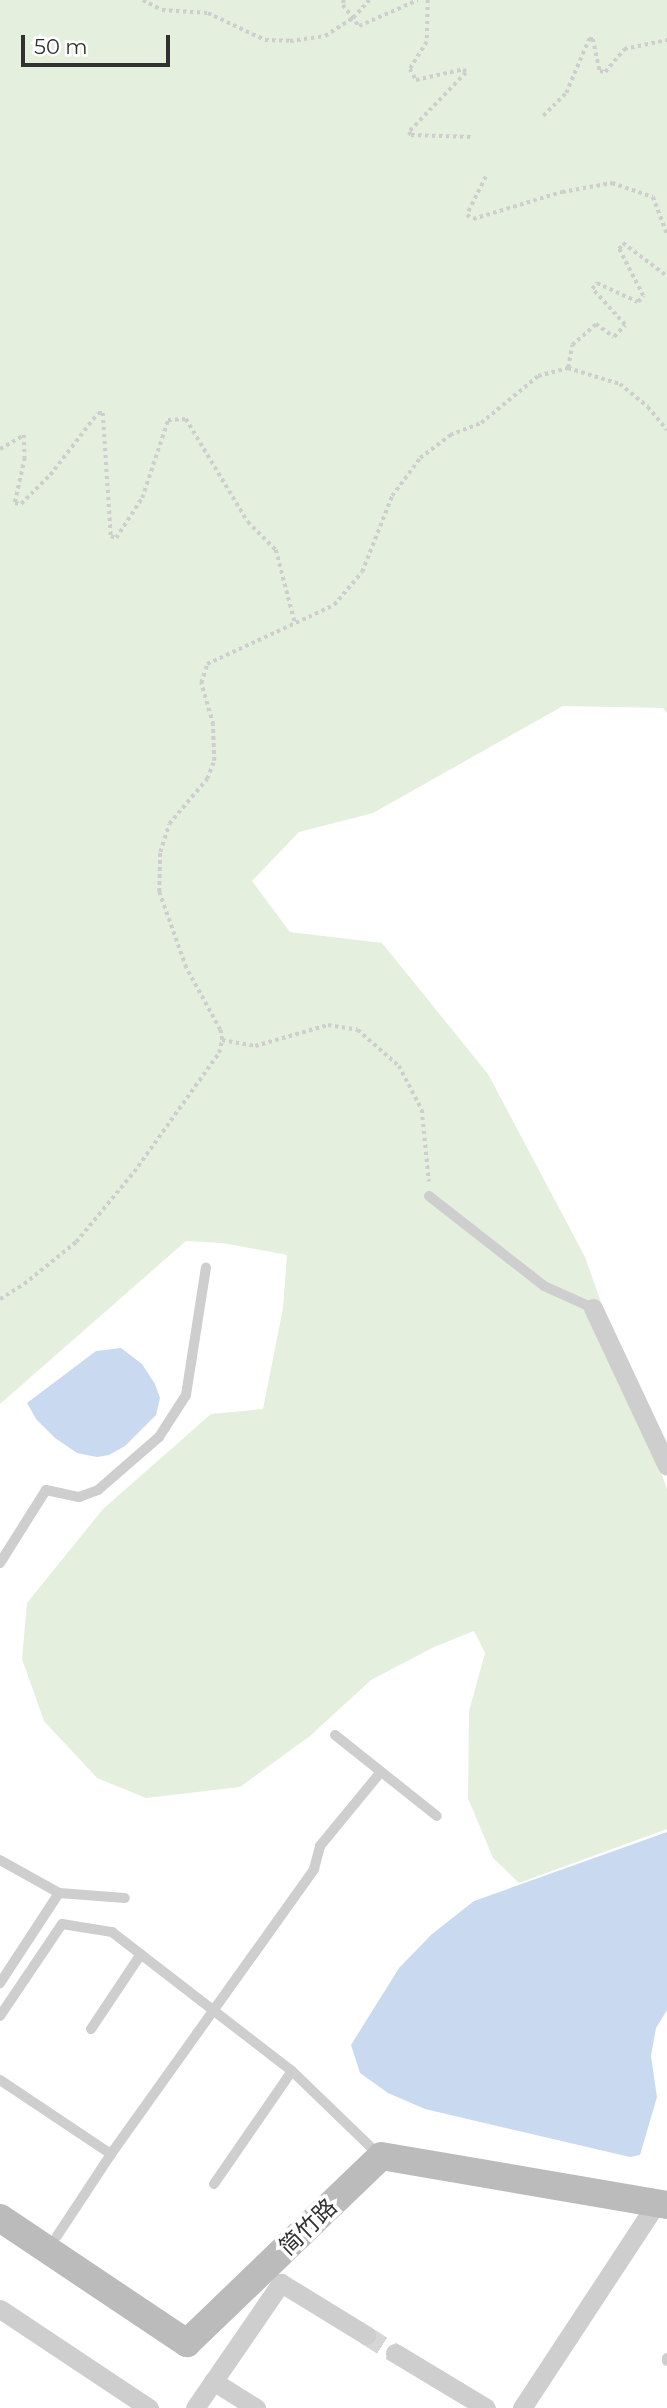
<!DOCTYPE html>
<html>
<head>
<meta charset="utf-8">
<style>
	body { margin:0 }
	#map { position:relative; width:667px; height:2408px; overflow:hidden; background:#fff; font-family:Montserrat,"Noto Sans SC",sans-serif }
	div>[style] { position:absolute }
	.green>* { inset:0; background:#e4efde }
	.water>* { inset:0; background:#c9daf0 }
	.street-tunnel>* { height:19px; margin-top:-9.5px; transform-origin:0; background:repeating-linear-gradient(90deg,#d6d6d6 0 19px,transparent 0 29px) }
	.path>* { height:3.5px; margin-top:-1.75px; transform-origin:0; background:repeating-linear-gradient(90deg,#cecece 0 3.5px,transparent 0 7px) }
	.lane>* { height:10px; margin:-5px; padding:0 5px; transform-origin:5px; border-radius:5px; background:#cecece }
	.street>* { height:19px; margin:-9.5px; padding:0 9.5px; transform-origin:9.5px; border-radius:9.5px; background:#cecece }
	.secondary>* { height:28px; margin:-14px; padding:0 14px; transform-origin:14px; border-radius:14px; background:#bbb }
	span { translate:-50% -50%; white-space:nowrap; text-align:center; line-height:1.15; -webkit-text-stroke:7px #fff; paint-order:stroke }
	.street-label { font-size:23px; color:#313131 }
	.scale { position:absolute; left:21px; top:35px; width:149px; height:32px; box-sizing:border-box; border:4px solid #313131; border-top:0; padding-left:9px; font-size:21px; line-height:24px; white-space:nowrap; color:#313131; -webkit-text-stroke:5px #fff; paint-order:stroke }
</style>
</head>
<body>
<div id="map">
	<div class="green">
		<div style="clip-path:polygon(0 0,667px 0,667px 713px,663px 708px,563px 706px,373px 813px,299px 832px,252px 881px,290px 932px,382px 943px,488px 1074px,585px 1257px,667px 1489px,667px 1829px,519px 1883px,493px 1858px,468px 1798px,469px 1711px,485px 1653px,474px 1631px,434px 1647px,371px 1680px,310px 1736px,240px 1787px,146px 1798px,97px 1778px,44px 1721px,22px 1659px,27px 1603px,103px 1509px,211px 1414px,263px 1409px,283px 1308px,287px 1255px,223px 1243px,186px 1241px,0 1404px)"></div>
	</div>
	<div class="water">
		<div style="clip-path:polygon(121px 1348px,142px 1364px,155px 1384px,160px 1398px,156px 1415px,125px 1446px,109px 1455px,97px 1457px,77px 1453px,55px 1438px,36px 1419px,27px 1403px,96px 1351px)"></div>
		<div style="clip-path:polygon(667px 1832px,667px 2010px,656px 2028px,651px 2056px,657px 2097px,640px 2155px,630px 2157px,425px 2109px,388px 2093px,360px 2073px,351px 2045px,399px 1968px,432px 1934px,474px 1901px)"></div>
	</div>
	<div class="street-tunnel">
		<div style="left:366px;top:2335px;width:34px;rotate:32deg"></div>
	</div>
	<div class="path">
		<div style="left:143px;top:0;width:21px;rotate:28deg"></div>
		<div style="left:162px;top:10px;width:46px;rotate:3.7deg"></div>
		<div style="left:208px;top:13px;width:63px;rotate:25.3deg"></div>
		<div style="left:265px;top:40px;width:25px;rotate:2deg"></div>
		<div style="left:290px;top:41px;width:35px;rotate:-8deg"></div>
		<div style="left:325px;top:36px;width:33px;rotate:-33deg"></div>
		<div style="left:353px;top:18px;width:24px;rotate:-48deg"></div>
		<div style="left:344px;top:0;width:5px;rotate:101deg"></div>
		<div style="left:343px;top:5px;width:26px;rotate:53deg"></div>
		<div style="left:359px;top:26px;width:64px;rotate:-23.8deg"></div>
		<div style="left:428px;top:0;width:42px;rotate:91.4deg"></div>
		<div style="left:427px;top:42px;width:32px;rotate:122deg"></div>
		<div style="left:410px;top:69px;width:13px;rotate:61deg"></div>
		<div style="left:416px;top:80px;width:49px;rotate:-12.9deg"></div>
		<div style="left:464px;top:69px;width:4px;rotate:63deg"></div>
		<div style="left:466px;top:73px;width:82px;rotate:134deg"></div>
		<div style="left:409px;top:132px;width:4px;rotate:56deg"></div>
		<div style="left:411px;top:135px;width:60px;rotate:1.9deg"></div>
		<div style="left:543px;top:116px;width:33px;rotate:-45deg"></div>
		<div style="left:566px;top:93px;width:59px;rotate:-66.9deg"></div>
		<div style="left:589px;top:39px;width:4px"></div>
		<div style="left:593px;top:39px;width:33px;rotate:78deg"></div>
		<div style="left:600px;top:71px;width:5px;rotate:11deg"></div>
		<div style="left:605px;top:72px;width:30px;rotate:-50deg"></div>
		<div style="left:624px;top:49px;width:44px;rotate:-11.8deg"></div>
		<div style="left:486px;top:177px;width:42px;rotate:116.6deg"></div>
		<div style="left:467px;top:215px;width:7px;rotate:34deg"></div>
		<div style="left:473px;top:219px;width:93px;rotate:-16.9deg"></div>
		<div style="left:562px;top:192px;width:51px;rotate:-10.2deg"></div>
		<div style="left:612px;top:183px;width:43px;rotate:18.9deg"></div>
		<div style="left:653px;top:197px;width:40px;rotate:69deg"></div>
		<div style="left:568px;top:368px;width:23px;rotate:-80deg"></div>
		<div style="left:572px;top:345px;width:32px;rotate:-41deg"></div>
		<div style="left:596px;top:324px;width:22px;rotate:36deg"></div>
		<div style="left:614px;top:337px;width:16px;rotate:-47deg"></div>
		<div style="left:625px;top:325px;width:49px;rotate:-132.5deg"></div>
		<div style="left:592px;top:289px;width:8px;rotate:-50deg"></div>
		<div style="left:597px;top:283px;width:45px;rotate:24.9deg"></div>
		<div style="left:638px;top:302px;width:8px;rotate:-50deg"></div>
		<div style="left:643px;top:296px;width:53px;rotate:-117.1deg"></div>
		<div style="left:619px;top:249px;width:7px;rotate:-56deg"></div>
		<div style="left:623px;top:243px;width:55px;rotate:36.9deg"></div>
		<div style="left:0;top:449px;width:28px;rotate:-30deg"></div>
		<div style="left:24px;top:435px;width:23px;rotate:88deg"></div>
		<div style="left:25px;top:458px;width:46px;rotate:102.5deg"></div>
		<div style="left:15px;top:503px;width:6px;rotate:9deg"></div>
		<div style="left:21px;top:504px;width:41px;rotate:-45deg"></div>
		<div style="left:50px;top:475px;width:78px;rotate:-52.3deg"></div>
		<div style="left:98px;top:413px;width:5px"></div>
		<div style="left:103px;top:413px;width:123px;rotate:86.3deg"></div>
		<div style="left:111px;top:536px;width:5px;rotate:22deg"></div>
		<div style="left:116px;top:538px;width:48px;rotate:-57deg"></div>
		<div style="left:142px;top:498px;width:82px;rotate:-71.6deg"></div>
		<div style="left:168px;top:420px;width:18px;rotate:-3deg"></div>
		<div style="left:186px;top:419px;width:120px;rotate:59deg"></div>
		<div style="left:248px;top:522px;width:40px;rotate:45deg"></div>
		<div style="left:276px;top:550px;width:75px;rotate:75.4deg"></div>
		<div style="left:222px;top:1040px;width:34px;rotate:10deg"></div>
		<div style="left:255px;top:1046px;width:76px;rotate:-16deg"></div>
		<div style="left:328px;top:1025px;width:30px;rotate:9deg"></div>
		<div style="left:358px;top:1030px;width:55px;rotate:41.3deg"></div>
		<div style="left:399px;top:1066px;width:50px;rotate:62.4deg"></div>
		<div style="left:422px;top:1110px;width:72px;rotate:84.4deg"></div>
		<div style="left:0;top:1299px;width:28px;rotate:-32deg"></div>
		<div style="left:24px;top:1284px;width:67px;rotate:-38.9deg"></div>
		<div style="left:76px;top:1242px;width:91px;rotate:-50.4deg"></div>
		<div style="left:134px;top:1172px;width:146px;rotate:-54.5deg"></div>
		<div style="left:219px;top:1053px;width:13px;rotate:-77deg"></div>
		<div style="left:222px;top:1040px;width:10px;rotate:-101deg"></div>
		<div style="left:220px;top:1030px;width:71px;rotate:-118.7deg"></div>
		<div style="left:186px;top:968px;width:81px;rotate:-109.6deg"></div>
		<div style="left:159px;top:892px;width:40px;rotate:-88.6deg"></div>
		<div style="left:160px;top:852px;width:29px;rotate:-72deg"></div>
		<div style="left:169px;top:824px;width:59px;rotate:-49.8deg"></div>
		<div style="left:207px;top:779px;width:19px;rotate:-69deg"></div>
		<div style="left:214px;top:761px;width:36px;rotate:-92deg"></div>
		<div style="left:213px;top:725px;width:44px;rotate:-105.9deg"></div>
		<div style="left:201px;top:683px;width:20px;rotate:-72deg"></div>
		<div style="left:207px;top:664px;width:140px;rotate:-24.9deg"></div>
		<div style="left:334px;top:605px;width:43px;rotate:-49.7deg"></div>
		<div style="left:362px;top:572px;width:82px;rotate:-68.5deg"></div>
		<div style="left:392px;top:496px;width:47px;rotate:-53.6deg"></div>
		<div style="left:420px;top:458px;width:38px;rotate:-37deg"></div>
		<div style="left:450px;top:435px;width:33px;rotate:-21deg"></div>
		<div style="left:481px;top:423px;width:74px;rotate:-39.5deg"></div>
		<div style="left:538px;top:376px;width:31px;rotate:-15deg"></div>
		<div style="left:568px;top:368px;width:54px;rotate:17.1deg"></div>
		<div style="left:620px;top:384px;width:36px;rotate:39deg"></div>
		<div style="left:648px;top:407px;width:30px;rotate:50deg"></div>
	</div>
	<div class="lane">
		<div style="left:429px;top:1196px;width:146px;rotate:38deg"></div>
		<div style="left:544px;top:1286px;width:54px;rotate:24.2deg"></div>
		<div style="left:0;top:1563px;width:86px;rotate:-57.8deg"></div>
		<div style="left:46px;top:1490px;width:34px;rotate:12deg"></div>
		<div style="left:79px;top:1497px;width:20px;rotate:-20deg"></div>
		<div style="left:98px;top:1490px;width:81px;rotate:-41deg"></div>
		<div style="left:159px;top:1437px;width:50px;rotate:-57.3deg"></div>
		<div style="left:186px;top:1395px;width:129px;rotate:-81.1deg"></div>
		<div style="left:335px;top:1735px;width:130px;rotate:38.5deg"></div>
		<div style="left:0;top:1860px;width:68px;rotate:29.2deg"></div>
		<div style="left:59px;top:1893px;width:108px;rotate:123.2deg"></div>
		<div style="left:59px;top:1893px;width:66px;rotate:4.3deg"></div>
		<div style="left:0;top:2016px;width:111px;rotate:-56deg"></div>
		<div style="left:62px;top:1924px;width:51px;rotate:9.1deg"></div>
		<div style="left:112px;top:1932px;width:227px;rotate:37.7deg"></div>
		<div style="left:292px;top:2071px;width:120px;rotate:44deg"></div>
		<div style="left:91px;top:2029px;width:90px;rotate:-56.3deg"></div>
		<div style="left:0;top:2080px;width:133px;rotate:33.7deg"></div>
		<div style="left:214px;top:2184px;width:137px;rotate:-55.4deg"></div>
		<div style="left:57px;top:2236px;width:98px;rotate:-56.6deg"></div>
		<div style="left:111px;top:2154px;width:350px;rotate:-54.5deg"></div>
		<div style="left:314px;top:1869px;width:24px;rotate:-75deg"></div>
		<div style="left:320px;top:1846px;width:94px;rotate:-50.6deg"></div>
		<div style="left:667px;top:2358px;width:3px;rotate:90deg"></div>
	</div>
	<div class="street">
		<div style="left:593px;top:1308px;width:174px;rotate:64.9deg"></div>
		<div style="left:0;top:2309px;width:179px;rotate:33.6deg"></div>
		<div style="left:395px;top:2353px;width:106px;rotate:31.1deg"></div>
		<div style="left:213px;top:2381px;width:51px;rotate:32.1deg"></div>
		<div style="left:195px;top:2408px;width:152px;rotate:-55.5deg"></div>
		<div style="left:281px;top:2283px;width:100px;rotate:31.5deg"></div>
		<div style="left:522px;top:2408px;width:244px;rotate:-56.7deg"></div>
	</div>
	<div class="secondary">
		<div style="left:0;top:2218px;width:225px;rotate:33.8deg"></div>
		<div style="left:187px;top:2343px;width:269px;rotate:-43.9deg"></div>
		<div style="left:381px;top:2156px;width:290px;rotate:9.7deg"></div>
	</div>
	<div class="street-label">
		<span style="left:308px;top:2227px;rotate:-44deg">简竹路</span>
	</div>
	<div class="scale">50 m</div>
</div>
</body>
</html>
